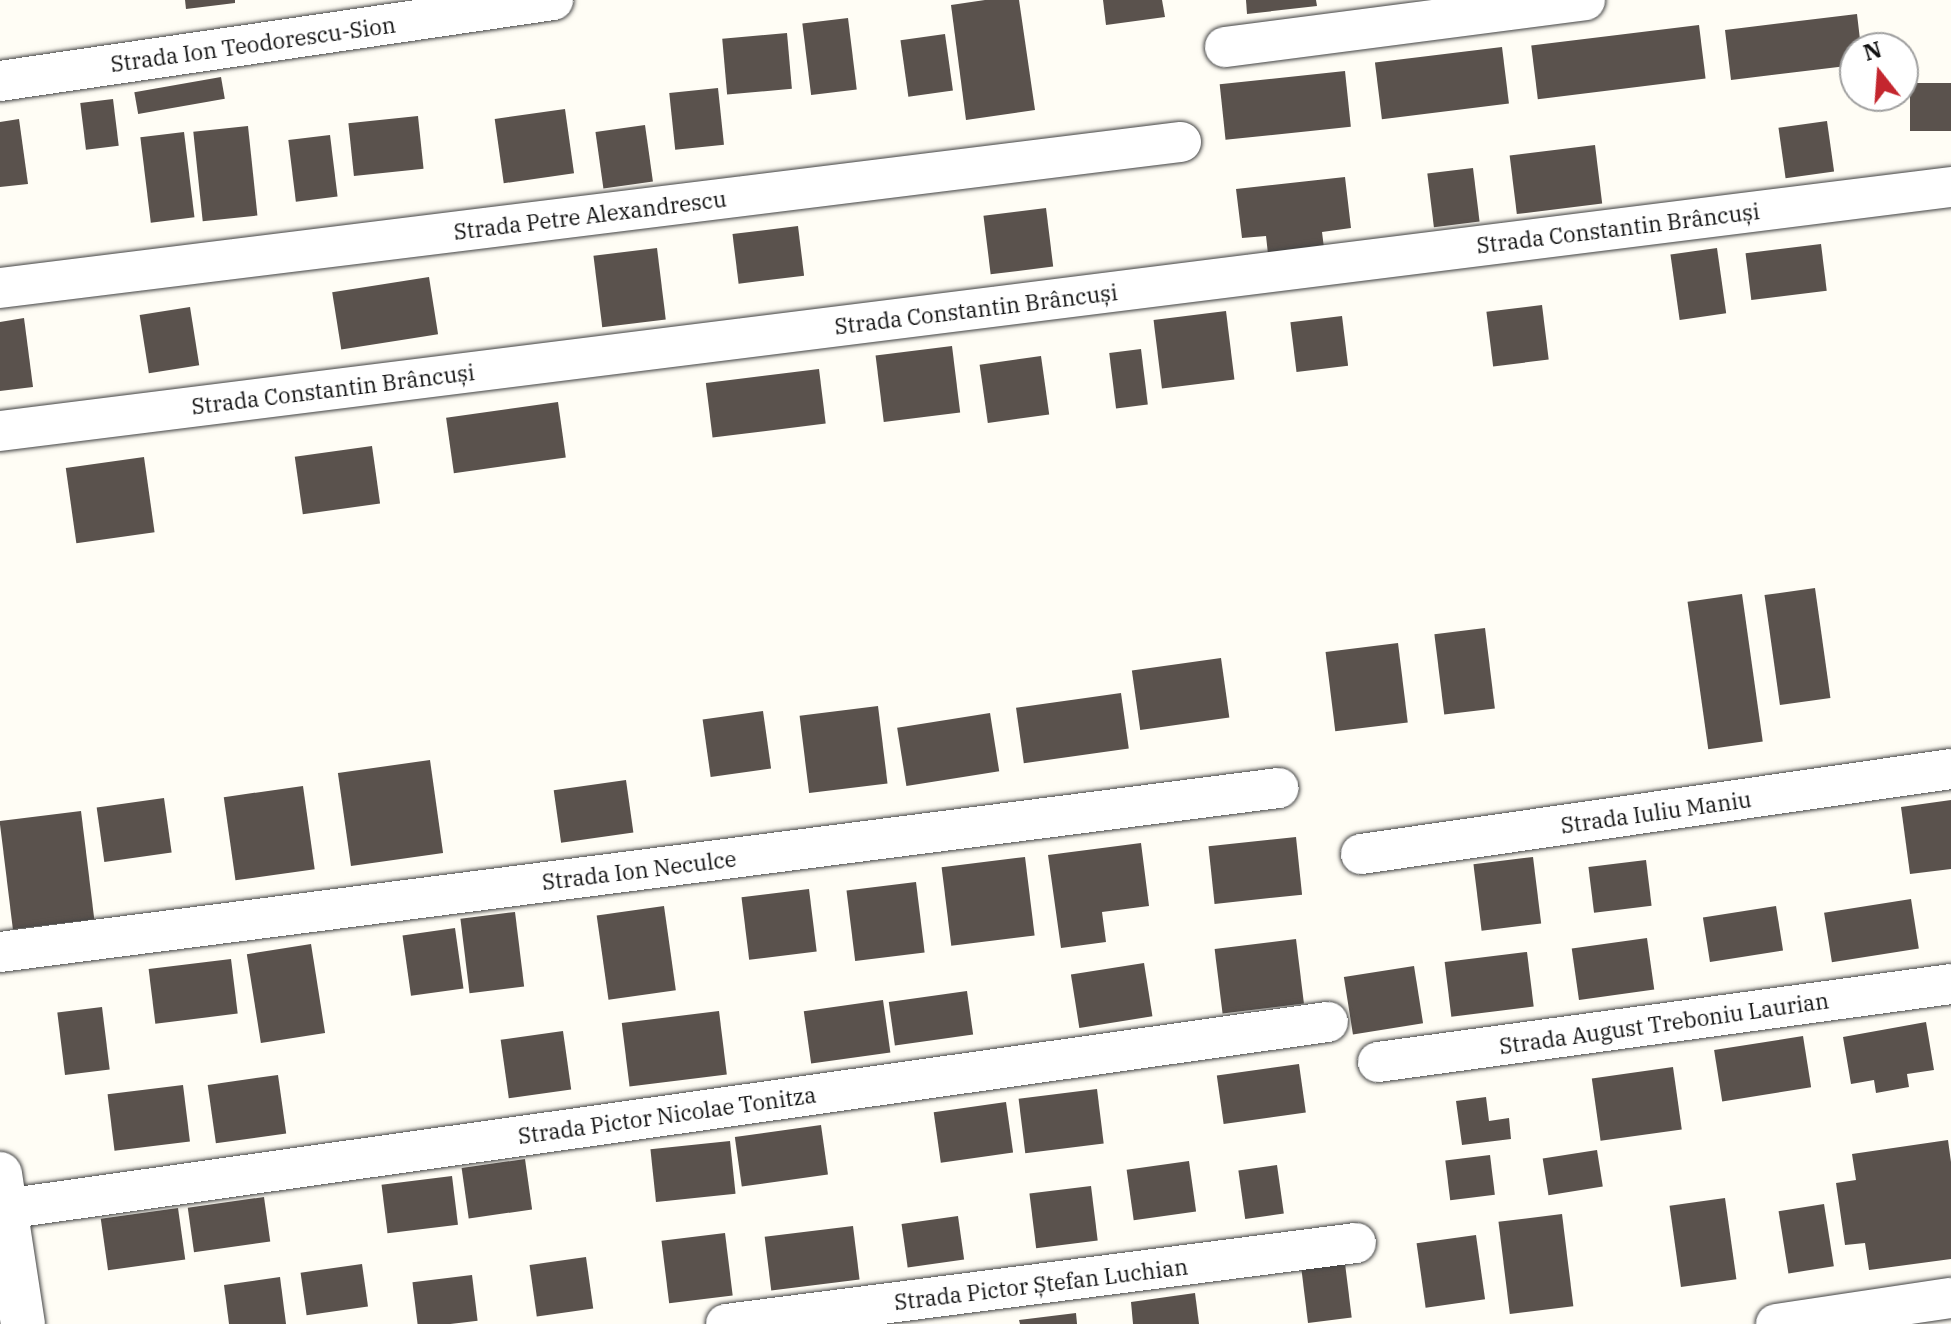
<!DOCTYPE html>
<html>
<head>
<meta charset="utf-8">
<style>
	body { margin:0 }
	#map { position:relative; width:1951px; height:1324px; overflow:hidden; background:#fffdf5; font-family:"IBM Plex Serif",serif }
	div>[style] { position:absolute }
	.building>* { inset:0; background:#5a524d; transform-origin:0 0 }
	.roads { filter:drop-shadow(0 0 2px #444) drop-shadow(0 0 2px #444) }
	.minor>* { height:40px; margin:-20px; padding:0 20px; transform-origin:20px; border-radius:20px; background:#fff }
	.tertiary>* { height:44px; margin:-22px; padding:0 22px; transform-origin:22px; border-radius:22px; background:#fff }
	span { translate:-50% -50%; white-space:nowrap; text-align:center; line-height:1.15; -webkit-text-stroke:8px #fff; paint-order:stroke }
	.street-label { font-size:22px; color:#111 }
	.north { position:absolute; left:1839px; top:32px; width:80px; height:80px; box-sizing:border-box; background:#fff; border:2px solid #a0a0a0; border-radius:50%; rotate:343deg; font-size:22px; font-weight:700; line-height:32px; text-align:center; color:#111 }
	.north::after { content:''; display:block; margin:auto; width:28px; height:36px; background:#c4262e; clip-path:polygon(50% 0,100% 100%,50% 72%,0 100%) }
</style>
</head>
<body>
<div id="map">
	<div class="building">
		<div style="clip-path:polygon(185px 0,235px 0,235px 3px,186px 9px)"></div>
		<div style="clip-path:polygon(985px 0,1019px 0,1035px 110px,966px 120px,951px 5px)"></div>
		<div style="clip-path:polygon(1103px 0,1162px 0,1165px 17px,1106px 25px)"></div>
		<div style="clip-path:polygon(1246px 0,1316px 0,1317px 6px,1247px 14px)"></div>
		<div style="clip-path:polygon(1857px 14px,1861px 48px,1855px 48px,1855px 65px,1731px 80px,1725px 30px)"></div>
		<div style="left:848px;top:18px;width:72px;height:46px;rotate:83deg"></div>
		<div style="left:1699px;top:25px;width:54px;height:169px;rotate:83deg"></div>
		<div style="left:787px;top:33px;width:56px;height:65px;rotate:85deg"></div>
		<div style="left:945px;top:34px;width:57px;height:45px;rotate:82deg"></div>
		<div style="left:1502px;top:47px;width:57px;height:128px;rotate:83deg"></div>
		<div style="left:1345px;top:71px;width:56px;height:126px;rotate:84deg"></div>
		<div style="left:221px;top:77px;width:22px;height:88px;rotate:80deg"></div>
		<div style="left:1951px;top:83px;width:48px;height:41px;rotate:90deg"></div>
		<div style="left:718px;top:88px;width:57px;height:49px;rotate:84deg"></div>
		<div style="left:113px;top:99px;width:47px;height:33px;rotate:83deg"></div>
		<div style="left:565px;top:109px;width:65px;height:71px;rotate:82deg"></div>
		<div style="left:418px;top:116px;width:53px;height:70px;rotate:84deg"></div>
		<div style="clip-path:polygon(19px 119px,28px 184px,0 187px,0 122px)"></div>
		<div style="left:1827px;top:121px;width:51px;height:49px;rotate:82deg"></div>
		<div style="left:645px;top:125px;width:57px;height:50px;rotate:82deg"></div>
		<div style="left:248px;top:126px;width:90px;height:55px;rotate:84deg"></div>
		<div style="left:184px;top:132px;width:86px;height:44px;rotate:83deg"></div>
		<div style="left:330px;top:135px;width:62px;height:42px;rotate:83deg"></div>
		<div style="left:1595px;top:145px;width:59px;height:86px;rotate:83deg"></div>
		<div style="left:1473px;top:168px;width:54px;height:46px;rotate:83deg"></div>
		<div style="clip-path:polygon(1345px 177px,1351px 228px,1322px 232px,1324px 248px,1268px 254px,1266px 236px,1242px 238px,1236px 189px)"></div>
		<div style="left:1046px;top:208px;width:59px;height:63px;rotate:83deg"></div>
		<div style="left:798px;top:226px;width:50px;height:66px;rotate:83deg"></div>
		<div style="left:1821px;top:244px;width:47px;height:76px;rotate:83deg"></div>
		<div style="left:657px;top:248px;width:72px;height:64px;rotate:83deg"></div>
		<div style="left:1717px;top:248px;width:66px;height:47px;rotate:82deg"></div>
		<div style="left:429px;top:277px;width:58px;height:98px;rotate:81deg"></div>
		<div style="left:1542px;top:305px;width:55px;height:56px;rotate:83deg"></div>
		<div style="left:190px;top:307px;width:59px;height:51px;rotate:81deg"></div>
		<div style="left:1226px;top:311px;width:69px;height:73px;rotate:83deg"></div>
		<div style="left:1342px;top:316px;width:50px;height:52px;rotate:83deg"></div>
		<div style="clip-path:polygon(24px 318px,33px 387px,0 391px,0 322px)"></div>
		<div style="left:952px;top:346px;width:67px;height:77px;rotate:83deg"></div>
		<div style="left:1141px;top:349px;width:56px;height:32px;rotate:83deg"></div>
		<div style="left:1041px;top:356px;width:59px;height:62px;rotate:82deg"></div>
		<div style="left:819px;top:369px;width:55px;height:114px;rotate:83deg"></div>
		<div style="left:558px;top:402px;width:56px;height:113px;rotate:82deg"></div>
		<div style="left:372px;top:446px;width:58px;height:78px;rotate:82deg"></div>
		<div style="left:144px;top:457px;width:76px;height:79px;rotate:82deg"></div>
		<div style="left:1815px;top:588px;width:111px;height:51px;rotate:82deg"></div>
		<div style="left:1742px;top:594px;width:149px;height:55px;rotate:82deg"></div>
		<div style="left:1485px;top:628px;width:81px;height:51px;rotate:83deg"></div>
		<div style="left:1398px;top:643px;width:80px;height:73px;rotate:83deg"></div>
		<div style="left:1221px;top:658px;width:60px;height:90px;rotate:82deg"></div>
		<div style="left:1121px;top:693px;width:56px;height:106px;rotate:82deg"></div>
		<div style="left:878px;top:706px;width:78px;height:79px;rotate:83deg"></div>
		<div style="left:763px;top:711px;width:58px;height:61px;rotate:82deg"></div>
		<div style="left:990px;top:713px;width:59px;height:94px;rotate:81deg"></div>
		<div style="left:430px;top:760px;width:94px;height:93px;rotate:82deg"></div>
		<div style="left:626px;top:780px;width:53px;height:73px;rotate:82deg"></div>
		<div style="left:303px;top:786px;width:84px;height:80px;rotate:82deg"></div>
		<div style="left:164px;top:798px;width:55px;height:68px;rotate:82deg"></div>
		<div style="clip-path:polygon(1951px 800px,1951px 869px,1910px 874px,1901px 807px)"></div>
		<div style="left:81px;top:811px;width:109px;height:82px;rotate:83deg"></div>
		<div style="left:1296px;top:837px;width:58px;height:88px;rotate:84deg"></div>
		<div style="clip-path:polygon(1141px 843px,1149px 906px,1102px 912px,1106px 942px,1061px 948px,1048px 855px)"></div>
		<div style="left:1025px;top:857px;width:79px;height:84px;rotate:83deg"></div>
		<div style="left:1533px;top:857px;width:67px;height:60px;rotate:83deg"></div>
		<div style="left:1646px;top:860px;width:46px;height:58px;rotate:83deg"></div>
		<div style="left:916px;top:882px;width:71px;height:70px;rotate:83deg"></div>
		<div style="left:809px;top:889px;width:63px;height:68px;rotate:83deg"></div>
		<div style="left:1911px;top:899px;width:50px;height:88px;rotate:81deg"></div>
		<div style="left:664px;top:906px;width:85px;height:68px;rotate:82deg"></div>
		<div style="left:1776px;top:906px;width:45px;height:74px;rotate:81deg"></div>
		<div style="left:515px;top:912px;width:75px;height:55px;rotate:83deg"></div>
		<div style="left:455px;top:928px;width:61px;height:53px;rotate:82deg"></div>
		<div style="left:1647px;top:938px;width:52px;height:76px;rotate:82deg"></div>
		<div style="left:1296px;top:939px;width:65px;height:82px;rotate:83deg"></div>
		<div style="left:311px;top:944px;width:90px;height:65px;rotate:81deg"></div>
		<div style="left:1527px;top:952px;width:55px;height:83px;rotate:83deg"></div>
		<div style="left:231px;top:959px;width:55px;height:83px;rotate:83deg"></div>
		<div style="left:1144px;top:963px;width:54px;height:74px;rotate:81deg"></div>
		<div style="left:1414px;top:966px;width:58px;height:71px;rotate:81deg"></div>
		<div style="left:967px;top:991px;width:44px;height:79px;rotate:82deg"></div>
		<div style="left:883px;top:1000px;width:53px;height:80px;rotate:82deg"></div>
		<div style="left:102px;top:1007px;width:63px;height:45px;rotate:83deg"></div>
		<div style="left:719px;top:1011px;width:64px;height:98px;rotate:83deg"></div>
		<div style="clip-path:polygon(1926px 1022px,1934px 1070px,1907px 1074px,1909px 1087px,1876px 1093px,1874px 1080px,1851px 1084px,1843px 1037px)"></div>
		<div style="left:563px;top:1031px;width:59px;height:63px;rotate:82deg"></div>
		<div style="left:1803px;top:1036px;width:52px;height:90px;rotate:81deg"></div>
		<div style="left:1299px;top:1064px;width:49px;height:83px;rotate:82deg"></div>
		<div style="left:1673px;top:1067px;width:63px;height:82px;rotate:82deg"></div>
		<div style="left:278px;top:1075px;width:59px;height:71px;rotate:82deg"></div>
		<div style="left:183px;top:1085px;width:57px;height:76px;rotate:83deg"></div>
		<div style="left:1097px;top:1089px;width:55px;height:79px;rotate:83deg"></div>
		<div style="clip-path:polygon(1486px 1097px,1489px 1121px,1509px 1118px,1511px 1139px,1462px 1145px,1456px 1101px)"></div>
		<div style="left:1006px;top:1102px;width:51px;height:73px;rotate:82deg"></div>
		<div style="left:821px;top:1125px;width:50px;height:87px;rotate:82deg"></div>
		<div style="clip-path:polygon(1948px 1140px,1951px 1162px,1951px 1259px,1869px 1270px,1865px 1243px,1845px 1245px,1836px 1183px,1856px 1180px,1852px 1154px)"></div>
		<div style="left:730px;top:1141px;width:53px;height:80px;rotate:84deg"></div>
		<div style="left:1597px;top:1150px;width:37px;height:55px;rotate:81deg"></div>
		<div style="left:1490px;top:1155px;width:40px;height:45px;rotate:83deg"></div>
		<div style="left:525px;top:1159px;width:51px;height:64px;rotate:82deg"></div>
		<div style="left:1189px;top:1161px;width:51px;height:63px;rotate:82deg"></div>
		<div style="left:1277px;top:1165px;width:49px;height:39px;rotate:82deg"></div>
		<div style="left:452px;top:1176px;width:49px;height:71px;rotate:83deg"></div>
		<div style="left:1091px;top:1186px;width:55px;height:62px;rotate:83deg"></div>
		<div style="left:264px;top:1197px;width:45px;height:77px;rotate:82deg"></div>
		<div style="left:1725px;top:1198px;width:82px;height:56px;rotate:82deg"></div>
		<div style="left:1824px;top:1204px;width:63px;height:46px;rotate:81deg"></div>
		<div style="left:178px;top:1208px;width:52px;height:78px;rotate:82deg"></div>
		<div style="left:1562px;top:1214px;width:93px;height:64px;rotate:83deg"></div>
		<div style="left:958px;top:1216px;width:44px;height:57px;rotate:82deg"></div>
		<div style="left:853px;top:1226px;width:54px;height:89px;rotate:83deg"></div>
		<div style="left:725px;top:1233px;width:63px;height:64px;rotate:83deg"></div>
		<div style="left:1476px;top:1235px;width:65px;height:60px;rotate:82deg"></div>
		<div style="left:1344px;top:1255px;width:63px;height:44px;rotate:83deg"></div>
		<div style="left:586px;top:1257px;width:52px;height:57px;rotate:82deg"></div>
		<div style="left:362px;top:1264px;width:43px;height:62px;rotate:82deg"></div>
		<div style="left:472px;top:1275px;width:46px;height:60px;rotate:83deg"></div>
		<div style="clip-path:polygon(280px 1277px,286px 1324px,229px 1324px,224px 1285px)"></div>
		<div style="clip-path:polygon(1195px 1293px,1199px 1324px,1133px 1324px,1131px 1302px)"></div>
		<div style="clip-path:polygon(1076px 1313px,1077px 1324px,1020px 1324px,1019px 1320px)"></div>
	</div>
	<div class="roads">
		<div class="minor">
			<div style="left:1225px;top:47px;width:363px;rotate:-7.4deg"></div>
			<div style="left:0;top:81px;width:559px;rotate:-8.33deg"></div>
			<div style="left:0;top:288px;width:1190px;rotate:-7.05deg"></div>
			<div style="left:0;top:431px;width:1966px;rotate:-7.13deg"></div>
			<div style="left:1361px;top:854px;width:596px;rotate:-8.2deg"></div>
			<div style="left:0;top:952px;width:1289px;rotate:-7.31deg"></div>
			<div style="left:1378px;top:1062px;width:578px;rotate:-7.75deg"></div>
			<div style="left:5px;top:1209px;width:1336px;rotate:-8.05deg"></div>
			<div style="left:726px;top:1324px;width:635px;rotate:-7.33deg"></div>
			<div style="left:1776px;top:1324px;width:177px;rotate:-8.5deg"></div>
		</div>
		<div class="tertiary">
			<div style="left:0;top:1174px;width:152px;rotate:81.3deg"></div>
		</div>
	</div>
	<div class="street-label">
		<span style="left:253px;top:44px;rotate:-8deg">Strada Ion Teodorescu-Sion</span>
		<span style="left:590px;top:215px;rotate:-7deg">Strada Petre Alexandrescu</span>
		<span style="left:1618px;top:228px;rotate:-7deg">Strada Constantin Brâncuși</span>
		<span style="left:976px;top:309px;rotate:-7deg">Strada Constantin Brâncuși</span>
		<span style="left:333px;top:389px;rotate:-7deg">Strada Constantin Brâncuși</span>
		<span style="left:1656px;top:812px;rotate:-8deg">Strada Iuliu Maniu</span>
		<span style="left:639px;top:870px;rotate:-7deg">Strada Ion Neculce</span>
		<span style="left:1664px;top:1023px;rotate:-8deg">Strada August Treboniu Laurian</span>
		<span style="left:667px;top:1115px;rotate:-8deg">Strada Pictor Nicolae Tonitza</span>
		<span style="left:1041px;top:1284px;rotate:-7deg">Strada Pictor Ștefan Luchian</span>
	</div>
	<div class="north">N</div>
</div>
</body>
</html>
